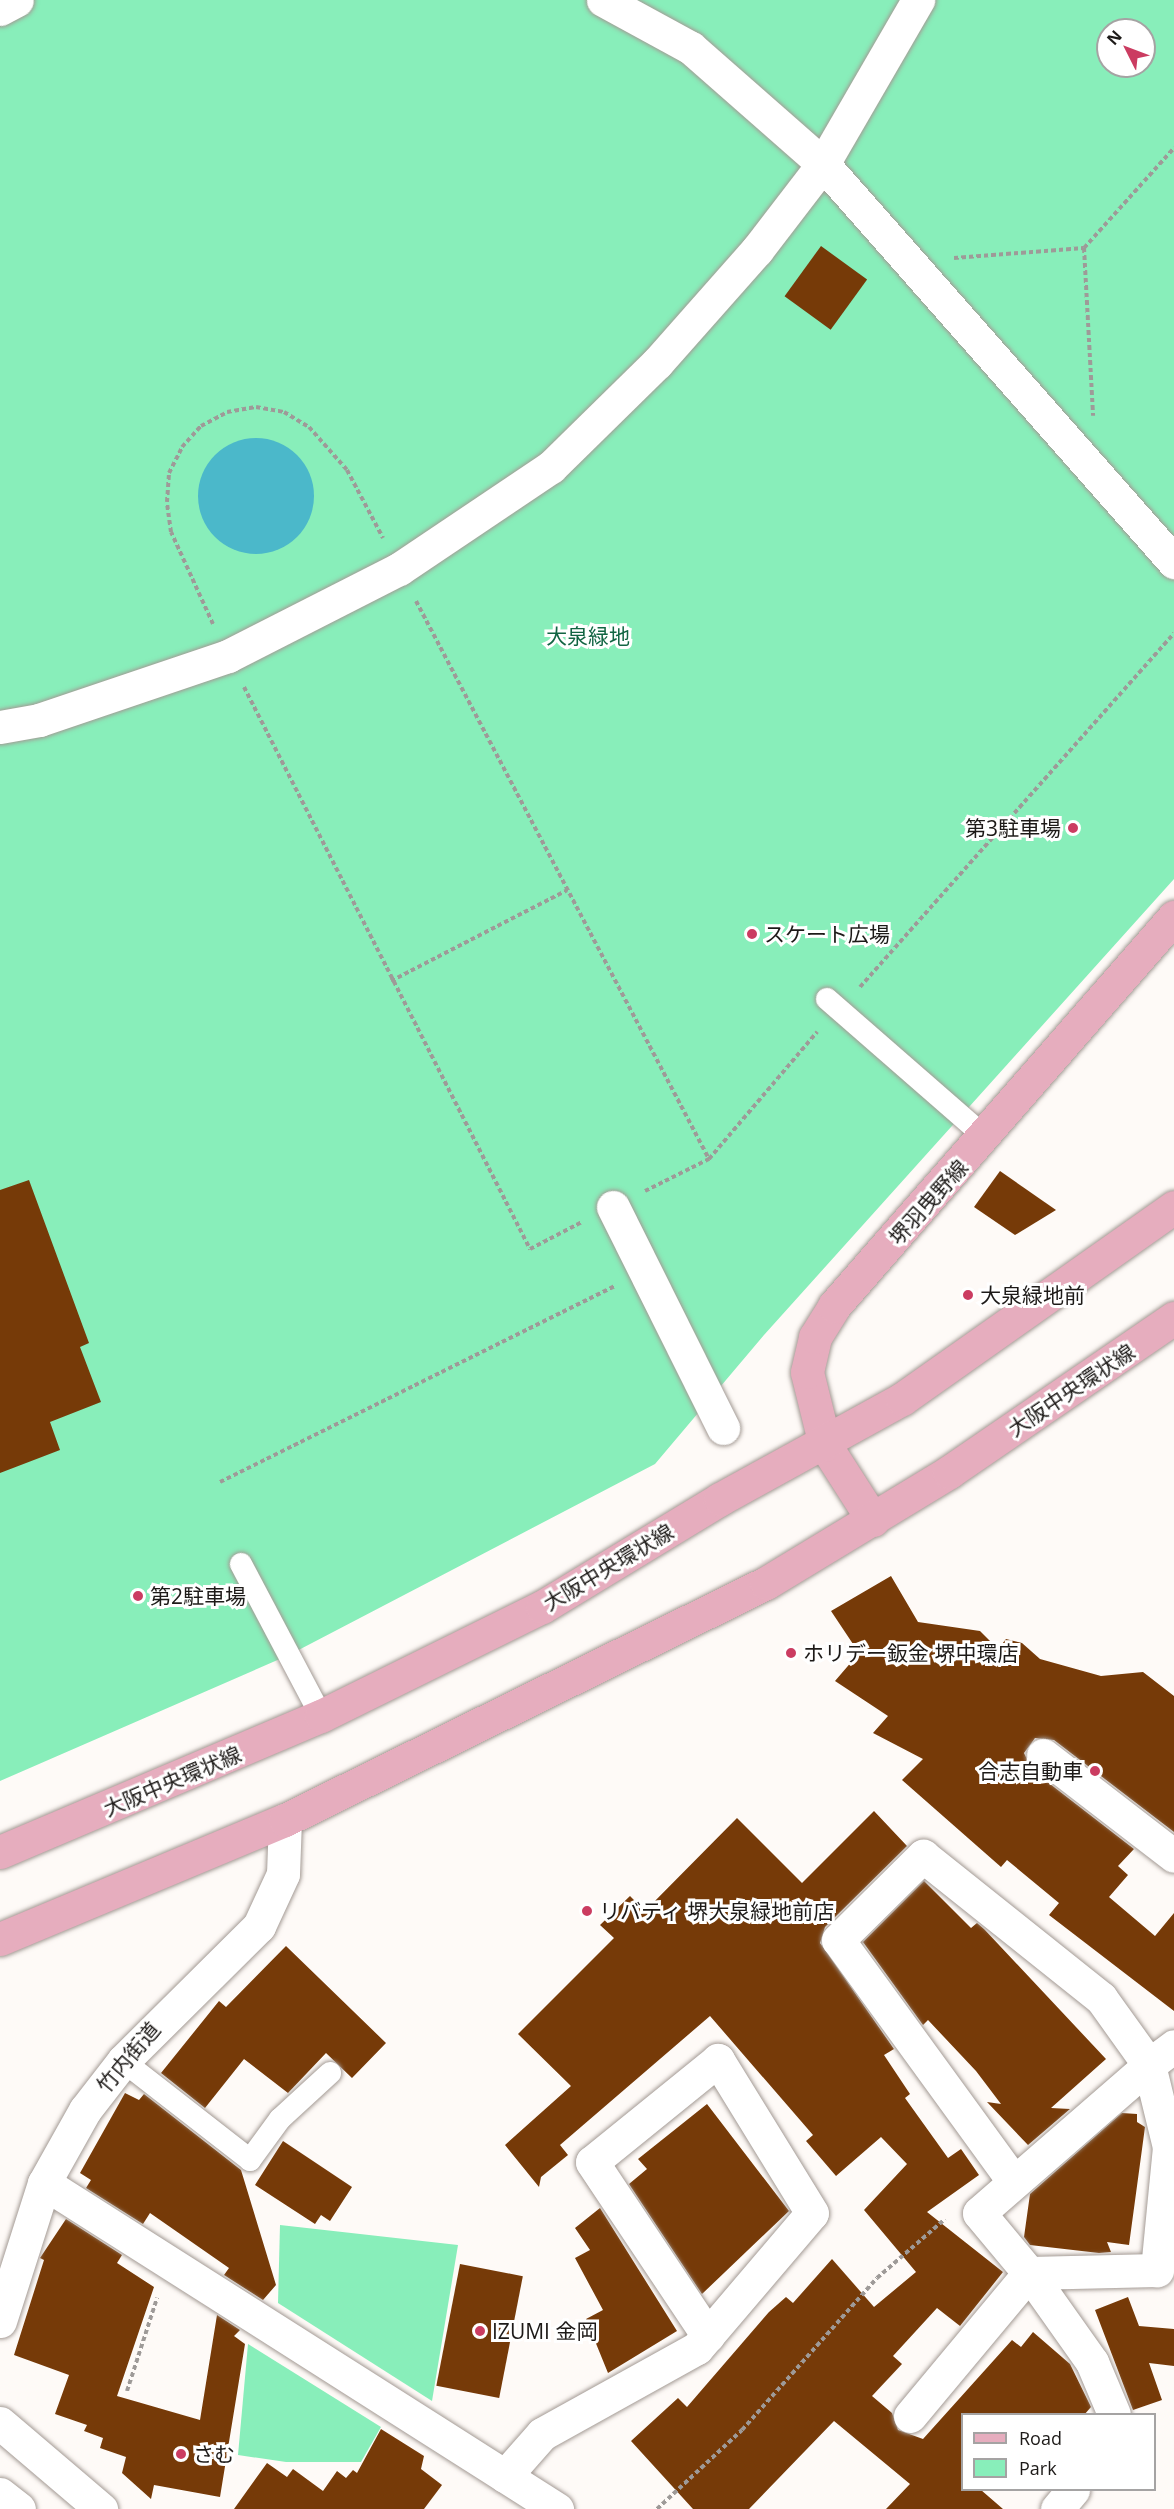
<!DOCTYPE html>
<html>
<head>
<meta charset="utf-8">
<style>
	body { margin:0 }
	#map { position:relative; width:1174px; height:2509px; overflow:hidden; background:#fefaf7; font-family:"Open Sans","Noto Sans JP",sans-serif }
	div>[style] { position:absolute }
	.green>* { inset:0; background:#88eeba }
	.water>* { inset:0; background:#4bb8ca }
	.round { border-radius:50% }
	.building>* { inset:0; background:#763a08; transform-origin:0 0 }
	.path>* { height:4px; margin-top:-2px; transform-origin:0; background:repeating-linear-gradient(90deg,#9e9a98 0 4.5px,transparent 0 7.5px) }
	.roads { filter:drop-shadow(0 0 2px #a39a94) drop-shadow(0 0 2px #a39a94) }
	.lane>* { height:22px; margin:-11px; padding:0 11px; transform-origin:11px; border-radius:11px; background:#fff }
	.street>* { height:33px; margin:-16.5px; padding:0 16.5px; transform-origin:16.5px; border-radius:16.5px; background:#fff }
	.secondary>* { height:33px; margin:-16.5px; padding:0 16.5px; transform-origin:16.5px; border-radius:16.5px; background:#fff }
	.primary>* { height:33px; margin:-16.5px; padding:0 16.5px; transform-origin:16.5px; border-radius:16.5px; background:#e6adbe }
	.dots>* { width:16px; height:16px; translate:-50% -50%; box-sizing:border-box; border:3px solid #fff; border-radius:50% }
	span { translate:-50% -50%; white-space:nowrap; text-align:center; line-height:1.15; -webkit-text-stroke:6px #fff; paint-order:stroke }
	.park-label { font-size:21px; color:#126543 }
	.poi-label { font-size:21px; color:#1d1a18 }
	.right { translate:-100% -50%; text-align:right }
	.left { translate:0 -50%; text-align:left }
	.street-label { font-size:21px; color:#1d1a18 }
	.legend { position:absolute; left:961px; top:2413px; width:195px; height:78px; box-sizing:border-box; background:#fff; border:2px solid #a5a3a3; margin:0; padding:8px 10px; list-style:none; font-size:18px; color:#1d1a18 }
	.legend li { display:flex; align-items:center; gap:12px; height:30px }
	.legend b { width:30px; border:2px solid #a5a3a3 }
	.north { position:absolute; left:1096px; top:18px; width:60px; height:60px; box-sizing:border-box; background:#fff; border:2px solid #a5a3a3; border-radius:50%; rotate:312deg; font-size:16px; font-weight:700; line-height:24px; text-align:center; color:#1d1a18 }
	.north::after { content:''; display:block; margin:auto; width:21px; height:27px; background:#cb3c61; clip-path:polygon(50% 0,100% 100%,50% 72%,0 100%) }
</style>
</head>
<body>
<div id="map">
	<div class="green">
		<div style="clip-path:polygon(evenodd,0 0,1174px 0,1174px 879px,764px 1335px,655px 1464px,289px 1655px,0 1781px,0 0,1108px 30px,1144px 30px,1144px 66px,1108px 66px,1108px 30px)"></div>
		<div style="clip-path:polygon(280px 2225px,458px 2245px,432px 2401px,278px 2303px)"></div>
		<div style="clip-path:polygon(248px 2344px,381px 2427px,361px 2462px,286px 2462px,238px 2455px)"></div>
	</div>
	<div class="water">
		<div class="round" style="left:198px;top:438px;width:116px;height:116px"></div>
	</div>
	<div class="building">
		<div style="left:821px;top:246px;width:57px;height:62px;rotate:36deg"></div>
		<div style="clip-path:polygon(1000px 1171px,1056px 1210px,1015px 1235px,974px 1207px)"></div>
		<div style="clip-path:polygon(29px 1180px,89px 1343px,80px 1347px,101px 1402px,50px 1422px,60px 1450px,0 1473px,0 1190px)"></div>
		<div style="clip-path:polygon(891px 1576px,918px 1622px,980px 1631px,998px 1649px,1006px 1639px,1022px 1643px,1040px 1659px,1101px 1676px,1143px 1672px,1174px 1696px,1174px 1832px,1054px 1740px,1035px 1738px,1024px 1753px,1032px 1770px,1134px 1849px,1118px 1866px,1128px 1875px,1109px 1897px,1155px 1936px,1174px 1913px,1174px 2011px,1049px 1915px,1059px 1903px,1007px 1860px,1001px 1867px,902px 1780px,923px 1759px,873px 1733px,888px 1716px,835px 1681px,859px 1653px,831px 1611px)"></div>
		<div style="clip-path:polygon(874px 1811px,907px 1846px,825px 1927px,820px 1943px,894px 2049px,884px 2055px,910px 2094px,905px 2098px,948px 2158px,961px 2149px,979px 2175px,927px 2212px,1003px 2272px,960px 2326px,937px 2308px,893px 2356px,902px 2364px,872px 2396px,892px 2413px,898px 2430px,923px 2439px,1012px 2340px,1021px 2347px,1033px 2332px,1070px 2364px,1091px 2407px,1084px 2415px,963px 2415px,963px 2490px,981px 2490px,1003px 2509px,886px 2509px,910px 2484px,834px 2421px,749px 2509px,693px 2509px,631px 2441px,678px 2398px,687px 2407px,769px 2312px,786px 2297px,793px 2303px,832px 2259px,874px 2307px,916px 2272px,864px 2210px,907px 2164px,881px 2137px,836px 2176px,806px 2141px,813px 2135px,710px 2016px,560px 2145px,568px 2155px,541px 2177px,539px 2187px,505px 2145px,571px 2086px,518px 2034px,614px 1938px,600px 1925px,630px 1896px,645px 1911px,737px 1818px,802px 1883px)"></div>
		<div style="clip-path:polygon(924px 1881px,971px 1928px,977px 1923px,984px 1929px,1106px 2059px,1051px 2108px,1070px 2109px,1028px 2145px,987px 2102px,1001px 2104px,976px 2071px,928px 2020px,923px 2025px,863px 1942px)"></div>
		<div style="clip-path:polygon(286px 1946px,386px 2043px,352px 2078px,326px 2053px,288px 2093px,244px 2059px,205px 2108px,161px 2073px,219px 2001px,226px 2007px)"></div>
		<div style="clip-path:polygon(125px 2093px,139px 2100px,144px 2094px,241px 2170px,276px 2285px,263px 2300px,224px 2275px,229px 2268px,150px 2213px,143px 2224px,86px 2188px,91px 2180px,80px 2173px)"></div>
		<div style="clip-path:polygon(707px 2104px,789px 2211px,702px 2294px,629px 2184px,647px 2169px,638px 2159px)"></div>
		<div style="clip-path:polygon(1122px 2113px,1137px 2114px,1137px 2122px,1145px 2127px,1129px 2245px,1107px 2242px,1111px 2252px,1099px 2253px,1030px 2245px,1024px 2237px,1030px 2194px)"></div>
		<div style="clip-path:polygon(283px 2141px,352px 2187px,330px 2221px,321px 2215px,315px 2224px,255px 2185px)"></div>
		<div style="clip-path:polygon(600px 2208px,677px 2331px,608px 2373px,586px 2319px,603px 2310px,575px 2258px,590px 2250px,575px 2228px)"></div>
		<div style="clip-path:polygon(66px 2219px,122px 2255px,117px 2263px,154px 2287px,117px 2396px,200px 2420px,217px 2315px,240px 2330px,234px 2336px,245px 2344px,220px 2497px,154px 2485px,151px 2499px,122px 2473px,126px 2457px,100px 2448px,103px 2438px,84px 2431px,87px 2425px,55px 2414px,69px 2375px,14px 2355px,44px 2260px,40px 2258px)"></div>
		<div style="left:460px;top:2264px;width:64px;height:124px;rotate:11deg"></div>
		<div style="clip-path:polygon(1128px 2297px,1139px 2326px,1174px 2329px,1174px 2366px,1149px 2363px,1162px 2400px,1133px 2410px,1095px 2310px)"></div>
		<div style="clip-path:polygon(381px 2429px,424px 2456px,421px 2469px,442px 2485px,424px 2509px,234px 2509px,267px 2463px,287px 2477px,293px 2469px,323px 2491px,337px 2471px,346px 2478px,353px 2470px,357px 2473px)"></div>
	</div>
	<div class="path">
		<div style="left:1084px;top:248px;width:135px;rotate:-48deg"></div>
		<div style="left:954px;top:258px;width:130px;rotate:-4.4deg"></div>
		<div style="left:1084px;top:248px;width:168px;rotate:86.9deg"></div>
		<div style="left:416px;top:601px;width:630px;rotate:62.3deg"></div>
		<div style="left:213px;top:624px;width:101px;rotate:-114.5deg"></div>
		<div style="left:171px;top:532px;width:30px;rotate:-98deg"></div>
		<div style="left:167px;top:502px;width:29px;rotate:-86deg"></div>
		<div style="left:169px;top:473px;width:29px;rotate:-63deg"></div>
		<div style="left:182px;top:447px;width:28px;rotate:-48deg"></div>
		<div style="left:201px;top:426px;width:30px;rotate:-28deg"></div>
		<div style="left:227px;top:412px;width:29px;rotate:-10deg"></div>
		<div style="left:256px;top:407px;width:28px;rotate:10deg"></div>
		<div style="left:284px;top:412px;width:29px;rotate:31deg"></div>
		<div style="left:309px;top:427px;width:57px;rotate:48.5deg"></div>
		<div style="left:347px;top:470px;width:77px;rotate:62.1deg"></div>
		<div style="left:244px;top:687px;width:631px;rotate:63.03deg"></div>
		<div style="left:530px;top:1249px;width:59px;rotate:-27.4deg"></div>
		<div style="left:391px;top:981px;width:198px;rotate:-27.3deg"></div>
		<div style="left:860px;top:987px;width:473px;rotate:-48.4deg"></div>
		<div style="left:645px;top:1191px;width:72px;rotate:-26.6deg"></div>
		<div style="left:709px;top:1159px;width:167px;rotate:-49.6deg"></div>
		<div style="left:220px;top:1482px;width:440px;rotate:-26.4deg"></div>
		<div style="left:127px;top:2391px;width:98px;rotate:-72.1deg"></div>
		<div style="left:657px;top:2509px;width:116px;rotate:-42.9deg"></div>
		<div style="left:742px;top:2430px;width:203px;rotate:-48.4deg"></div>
		<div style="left:877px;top:2278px;width:90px;rotate:-40.9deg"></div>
	</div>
	<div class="roads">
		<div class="lane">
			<div style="left:827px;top:999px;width:210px;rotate:41.1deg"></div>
			<div style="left:241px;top:1564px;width:172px;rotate:62.2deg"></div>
			<div style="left:123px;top:2061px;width:161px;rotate:37.9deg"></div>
			<div style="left:250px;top:2160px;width:51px;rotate:-53.8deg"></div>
			<div style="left:280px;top:2119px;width:68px;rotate:-42.6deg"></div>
		</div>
		<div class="street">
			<div style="left:603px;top:0;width:100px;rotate:28.6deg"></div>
			<div style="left:691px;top:48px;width:176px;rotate:41.3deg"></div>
			<div style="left:823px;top:164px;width:531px;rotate:48.59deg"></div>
			<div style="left:0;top:9px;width:19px;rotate:-28deg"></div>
			<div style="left:0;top:727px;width:40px;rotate:-10deg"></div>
			<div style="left:39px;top:720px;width:200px;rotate:-18.7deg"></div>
			<div style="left:228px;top:656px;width:192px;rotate:-27deg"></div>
			<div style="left:399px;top:569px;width:183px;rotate:-33.9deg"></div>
			<div style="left:551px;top:467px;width:148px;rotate:-44.5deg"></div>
			<div style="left:657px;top:363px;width:151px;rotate:-48.5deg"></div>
			<div style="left:757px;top:250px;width:108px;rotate:-52.5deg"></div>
			<div style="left:823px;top:164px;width:190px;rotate:-59.9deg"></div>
			<div style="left:613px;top:1207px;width:247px;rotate:63.5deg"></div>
			<div style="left:1043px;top:1755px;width:165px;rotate:37.6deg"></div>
			<div style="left:1014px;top:2182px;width:299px;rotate:-126deg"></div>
			<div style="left:838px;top:1940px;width:120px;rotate:-44.7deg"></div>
			<div style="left:923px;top:1856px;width:228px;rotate:38.6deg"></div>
			<div style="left:1101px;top:1998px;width:82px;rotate:54.4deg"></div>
			<div style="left:1149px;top:2065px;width:84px;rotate:76.3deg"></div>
			<div style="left:1169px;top:2147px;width:124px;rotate:95.6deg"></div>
			<div style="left:1157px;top:2270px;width:128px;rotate:178.7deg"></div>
			<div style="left:1029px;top:2273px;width:78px;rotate:-129.8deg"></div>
			<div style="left:979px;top:2213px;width:225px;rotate:-41deg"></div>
			<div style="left:1149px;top:2065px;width:31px;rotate:-37deg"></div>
			<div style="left:44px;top:2183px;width:84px;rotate:-60.7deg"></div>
			<div style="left:85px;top:2110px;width:62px;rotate:-52.2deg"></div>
			<div style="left:123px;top:2061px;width:192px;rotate:-44.8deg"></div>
			<div style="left:259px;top:1926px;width:57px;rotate:-65.2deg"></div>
			<div style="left:283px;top:1874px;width:54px;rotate:-87.9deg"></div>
			<div style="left:910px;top:2416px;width:186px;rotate:-50.2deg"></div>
			<div style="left:1029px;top:2273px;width:109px;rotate:54.7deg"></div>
			<div style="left:1092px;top:2362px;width:56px;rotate:67.1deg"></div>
			<div style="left:505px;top:2476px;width:56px;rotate:-48.6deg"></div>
			<div style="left:542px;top:2434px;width:177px;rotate:-29deg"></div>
			<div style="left:697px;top:2348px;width:177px;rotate:-49.6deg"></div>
			<div style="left:812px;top:2213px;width:180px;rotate:-121.6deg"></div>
			<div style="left:718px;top:2060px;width:162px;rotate:141deg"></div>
			<div style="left:592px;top:2162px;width:209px;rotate:56.3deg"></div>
			<div style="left:1057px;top:2509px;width:25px;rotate:-50deg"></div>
		</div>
		<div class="secondary">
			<div style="left:0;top:2321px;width:145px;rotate:-72.3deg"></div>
			<div style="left:44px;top:2183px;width:608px;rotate:32.44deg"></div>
			<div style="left:0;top:2423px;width:133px;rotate:40.4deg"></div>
			<div style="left:0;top:2494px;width:24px;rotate:38deg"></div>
		</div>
		<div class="primary">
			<div style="left:873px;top:1520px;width:89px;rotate:-122.6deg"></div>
			<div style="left:825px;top:1445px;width:75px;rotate:-103.9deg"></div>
			<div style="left:807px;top:1372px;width:36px;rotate:-77deg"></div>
			<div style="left:815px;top:1337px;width:36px;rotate:-58deg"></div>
			<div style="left:834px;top:1306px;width:517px;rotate:-48.85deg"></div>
			<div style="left:0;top:1852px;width:349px;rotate:-23deg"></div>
			<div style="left:321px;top:1716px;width:246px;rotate:-26.3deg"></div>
			<div style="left:542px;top:1607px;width:208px;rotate:-31.2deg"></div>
			<div style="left:720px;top:1499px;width:208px;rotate:-28.8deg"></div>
			<div style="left:902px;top:1399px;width:333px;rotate:-35.2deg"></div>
			<div style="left:0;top:1939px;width:309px;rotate:-22.7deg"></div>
			<div style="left:285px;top:1820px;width:536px;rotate:-26.23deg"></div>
			<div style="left:766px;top:1583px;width:214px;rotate:-31.2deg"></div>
			<div style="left:949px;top:1472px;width:273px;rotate:-34.4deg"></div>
		</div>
	</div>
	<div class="dots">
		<div style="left:1073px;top:828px;background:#cb3c61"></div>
		<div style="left:752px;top:934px;background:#cb3c61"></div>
		<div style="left:968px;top:1295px;background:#cb3c61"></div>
		<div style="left:138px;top:1596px;background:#cb3c61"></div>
		<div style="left:791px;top:1653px;background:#cb3c61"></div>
		<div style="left:1095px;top:1771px;background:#cb3c61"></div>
		<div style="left:587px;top:1911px;background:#cb3c61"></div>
		<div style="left:480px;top:2331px;background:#cb3c61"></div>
		<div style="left:181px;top:2454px;background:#cb3c61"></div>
	</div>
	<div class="park-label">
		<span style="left:588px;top:636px">大泉緑地</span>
	</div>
	<div class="poi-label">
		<span class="right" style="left:1061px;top:828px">第3駐車場</span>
		<span class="left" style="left:764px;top:934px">スケート広場</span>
		<span class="left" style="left:980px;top:1295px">大泉緑地前</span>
		<span class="left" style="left:150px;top:1596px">第2駐車場</span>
		<span class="left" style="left:803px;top:1653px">ホリデー鈑金 堺中環店</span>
		<span class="right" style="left:1083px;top:1771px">合志自動車</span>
		<span class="left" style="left:599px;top:1911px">リバティ 堺大泉緑地前店</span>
		<span class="left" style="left:492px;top:2331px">IZUMI 金岡</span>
		<span class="left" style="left:193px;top:2454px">さむ</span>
	</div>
	<div class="street-label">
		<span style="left:928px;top:1202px;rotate:-48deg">堺羽曳野線</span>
		<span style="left:1071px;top:1390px;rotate:-34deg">大阪中央環状線</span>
		<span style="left:608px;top:1567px;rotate:-31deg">大阪中央環状線</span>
		<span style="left:172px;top:1781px;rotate:-23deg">大阪中央環状線</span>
		<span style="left:128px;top:2057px;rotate:-50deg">竹内街道</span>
	</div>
	<ul class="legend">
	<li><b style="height:8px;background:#e6adbe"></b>Road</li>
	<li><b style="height:16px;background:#88eeba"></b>Park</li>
	</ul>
	<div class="north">N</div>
</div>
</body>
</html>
